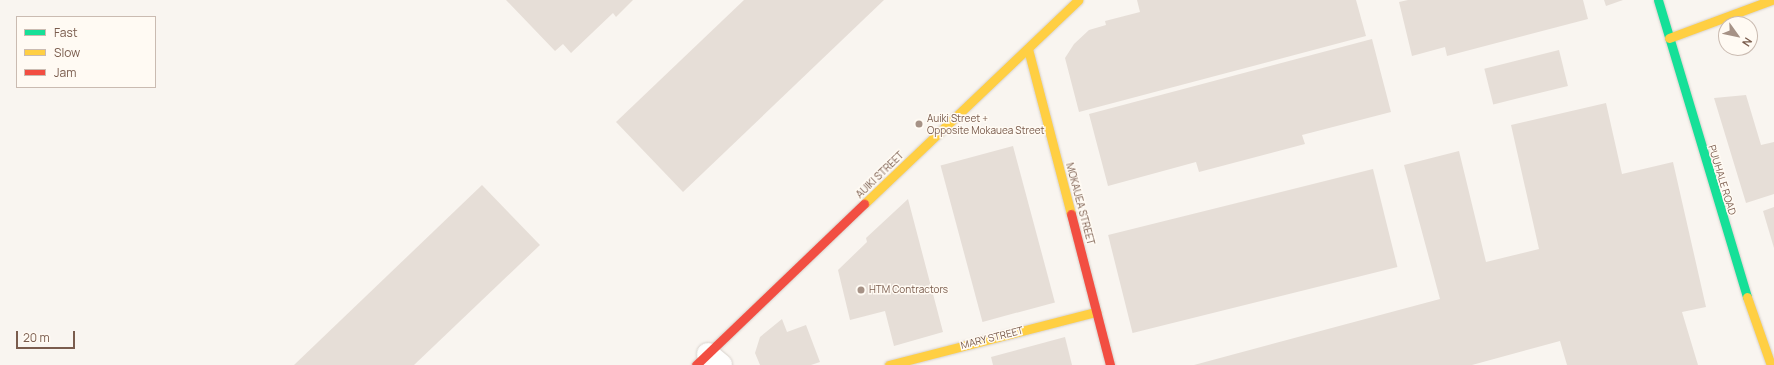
<!DOCTYPE html>
<html>
<head>
<meta charset="utf-8">
<style>
	body { margin:0 }
	#map { position:relative; width:1774px; height:365px; overflow:hidden; background:#f9f5f0; font-family:Manrope,sans-serif }
	div>[style] { position:absolute }
	.building>* { inset:0; background:#e6ded7; transform-origin:0 0 }
	.roads { filter:drop-shadow(0 0 1px #d7d1cb) drop-shadow(0 0 1px #d7d1cb) }
	.street>* { height:22px; margin:-11px; padding:0 11px; transform-origin:11px; border-radius:11px; background:#fefefd }
	.fast>* { height:9px; margin:-4.5px; padding:0 4.5px; transform-origin:4.5px; border-radius:4.5px; background:#16e098 }
	.slow>* { height:9px; margin:-4.5px; padding:0 4.5px; transform-origin:4.5px; border-radius:4.5px; background:#ffcf43 }
	.jam>* { height:9px; margin:-4.5px; padding:0 4.5px; transform-origin:4.5px; border-radius:4.5px; background:#f24e42 }
	.dots>* { width:11px; height:11px; translate:-50% -50%; box-sizing:border-box; border:2px solid #fffaf3; border-radius:50% }
	span { translate:-50% -50%; white-space:nowrap; text-align:center; line-height:1.15; -webkit-text-stroke:3px #fffaf3; paint-order:stroke }
	.poi-label { font-size:10px; color:#7a5c4d }
	.left { translate:0 -50%; text-align:left }
	.street-label { font-size:10px; color:#7a5c4d }
	.legend { position:absolute; left:16px; top:16px; width:140px; height:72px; box-sizing:border-box; background:#fffaf3; border:1px solid #cabbb1; margin:0; padding:5px 7px; list-style:none; font-size:12px; color:#7a5c4d }
	.legend li { display:flex; align-items:center; gap:8px; height:20px }
	.legend b { width:20px; border:1px solid #cabbb1 }
	.north { position:absolute; left:1718px; top:16px; width:40px; height:40px; box-sizing:border-box; background:#fffaf3; border:1px solid #cabbb1; border-radius:50%; rotate:123deg; font-size:11px; font-weight:700; line-height:16px; text-align:center; color:#7a5c4d }
	.north::after { content:''; display:block; margin:auto; width:14px; height:18px; background:#a69286; clip-path:polygon(50% 0,100% 100%,50% 72%,0 100%) }
	.scale { position:absolute; left:16px; top:331px; width:59px; height:18px; box-sizing:border-box; border:2px solid #7a5c4d; border-top:0; padding-left:5px; font-size:12px; line-height:14px; white-space:nowrap; color:#7a5c4d; -webkit-text-stroke:3px #fffaf3; paint-order:stroke }
</style>
</head>
<body>
<div id="map">
	<div class="building">
		<div style="clip-path:polygon(506px 0,633px 0,616px 17px,613px 13px,571px 53px,563px 44px,555px 51px)"></div>
		<div style="clip-path:polygon(744px 0,884px 0,683px 192px,616px 122px)"></div>
		<div style="clip-path:polygon(1137px 0,1356px 0,1366px 36px,1079px 112px,1065px 58px,1074px 44px,1089px 30px,1106px 25px,1105px 21px,1140px 12px)"></div>
		<div style="clip-path:polygon(1408px 0,1583px 0,1588px 19px,1447px 56px,1445px 47px,1412px 56px,1399px 2px)"></div>
		<div style="clip-path:polygon(1604px 0,1623px 0,1606px 6px)"></div>
		<div style="clip-path:polygon(1372px 39px,1391px 112px,1302px 135px,1305px 144px,1199px 172px,1196px 162px,1108px 186px,1089px 114px)"></div>
		<div style="left:1559px;top:50px;width:37px;height:77px;rotate:76deg"></div>
		<div style="clip-path:polygon(1746px 95px,1761px 145px,1774px 142px,1774px 194px,1746px 203px,1714px 98px)"></div>
		<div style="clip-path:polygon(1606px 103px,1622px 174px,1673px 162px,1706px 307px,1682px 312px,1698px 365px,1567px 365px,1560px 341px,1472px 365px,1194px 365px,1440px 299px,1404px 165px,1459px 151px,1486px 262px,1539px 249px,1511px 125px)"></div>
		<div style="left:1013px;top:146px;width:162px;height:75px;rotate:75deg"></div>
		<div style="left:1373px;top:169px;width:101px;height:273px;rotate:76deg"></div>
		<div style="clip-path:polygon(482px 185px,540px 245px,414px 365px,294px 365px)"></div>
		<div style="clip-path:polygon(908px 199px,943px 332px,894px 346px,885px 311px,850px 320px,838px 270px,867px 242px,866px 238px)"></div>
		<div style="clip-path:polygon(1774px 207px,1774px 248px,1763px 211px)"></div>
		<div style="clip-path:polygon(782px 319px,787px 332px,806px 325px,820px 362px,811px 365px,760px 365px,755px 353px,760px 337px)"></div>
		<div style="clip-path:polygon(1065px 337px,1072px 365px,993px 365px,991px 357px)"></div>
	</div>
	<div class="roads">
		<div class="street">
			<div style="left:708px;top:354px;width:17px;rotate:40deg"></div>
		</div>
		<div class="fast">
			<div style="left:1658px;top:0;width:310px;rotate:73.3deg"></div>
		</div>
		<div class="slow">
			<div style="left:1669px;top:38px;width:110px;rotate:-20.3deg"></div>
			<div style="left:1028px;top:49px;width:171px;rotate:75.4deg"></div>
			<div style="left:864px;top:204px;width:296px;rotate:-43.6deg"></div>
			<div style="left:1747px;top:297px;width:72px;rotate:70.6deg"></div>
			<div style="left:889px;top:365px;width:214px;rotate:-14.4deg"></div>
		</div>
		<div class="jam">
			<div style="left:1071px;top:214px;width:156px;rotate:75.5deg"></div>
			<div style="left:696px;top:365px;width:233px;rotate:-43.8deg"></div>
		</div>
	</div>
	<div class="dots">
		<div style="left:919px;top:124px;background:#a69286"></div>
		<div style="left:861px;top:290px;background:#a69286"></div>
	</div>
	<div class="poi-label">
		<span class="left" style="left:927px;top:124px">Auiki Street +<br>Opposite Mokauea Street</span>
		<span class="left" style="left:869px;top:290px">HTM Contractors</span>
	</div>
	<div class="street-label">
		<span style="left:880px;top:175px;rotate:-44deg">AUIKI STREET</span>
		<span style="left:1722px;top:180px;rotate:73deg">PUUHALE ROAD</span>
		<span style="left:1080px;top:204px;rotate:75deg">MOKAUEA STREET</span>
		<span style="left:992px;top:338px;rotate:-14deg">MARY STREET</span>
	</div>
	<ul class="legend">
	<li><b style="height:5px;background:#16e098"></b>Fast</li>
	<li><b style="height:5px;background:#ffcf43"></b>Slow</li>
	<li><b style="height:5px;background:#f24e42"></b>Jam</li>
	</ul>
	<div class="north">N</div>
	<div class="scale">20 m</div>
</div>
</body>
</html>
